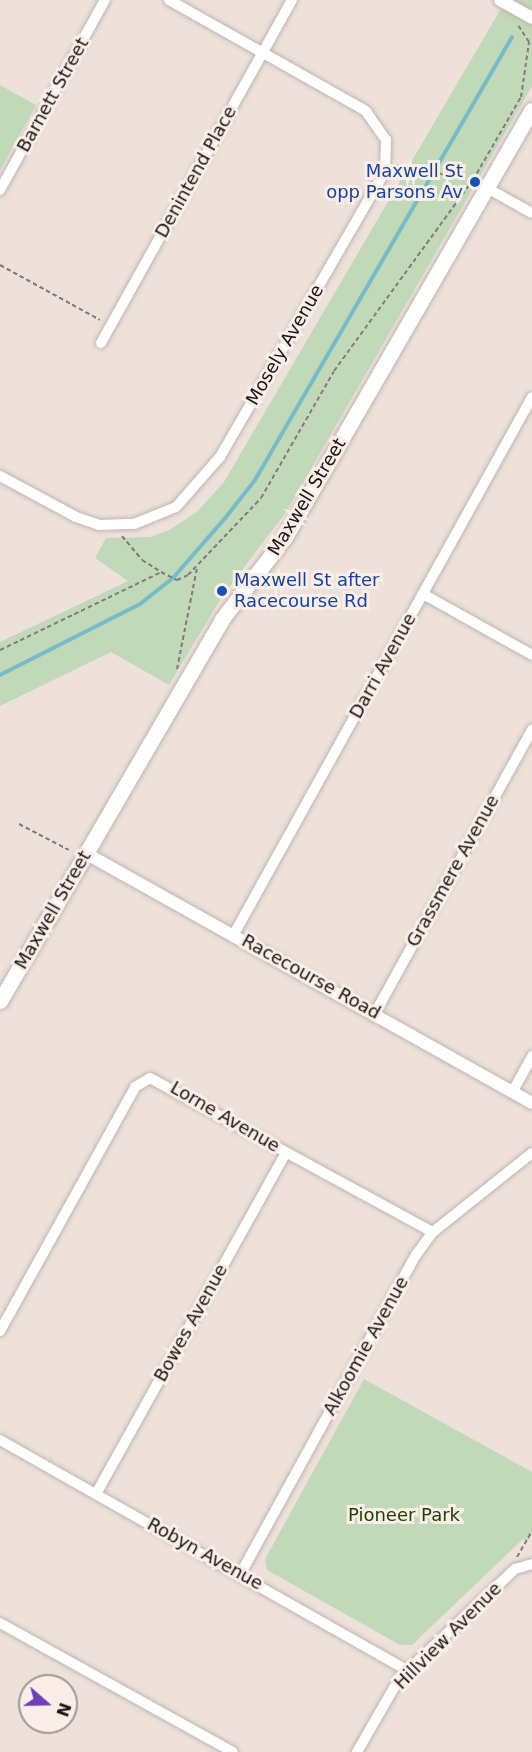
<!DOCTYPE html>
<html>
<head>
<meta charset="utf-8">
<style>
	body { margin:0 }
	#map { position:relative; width:532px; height:1752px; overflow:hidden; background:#eee1db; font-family:"DejaVu Sans",sans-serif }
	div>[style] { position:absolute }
	.green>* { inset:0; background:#c1d9b8 }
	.stream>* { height:4px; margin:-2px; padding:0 2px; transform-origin:2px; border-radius:2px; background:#78bbc8 }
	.path>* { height:2px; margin-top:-1px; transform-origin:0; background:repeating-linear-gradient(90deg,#827a76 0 4.5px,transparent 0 7.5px) }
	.roads { filter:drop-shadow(0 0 2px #c1b5af) drop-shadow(0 0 2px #c1b5af) }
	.minor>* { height:10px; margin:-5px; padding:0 5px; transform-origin:5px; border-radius:5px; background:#fff }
	.tertiary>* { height:12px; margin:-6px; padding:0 6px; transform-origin:6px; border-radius:6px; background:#fff }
	.secondary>* { height:15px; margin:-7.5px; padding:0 7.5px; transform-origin:7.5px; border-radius:7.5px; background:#fff }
	.dots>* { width:16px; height:16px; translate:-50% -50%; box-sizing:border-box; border:3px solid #fbeee8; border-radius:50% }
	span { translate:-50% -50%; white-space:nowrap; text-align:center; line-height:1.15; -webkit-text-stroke:6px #fbeee8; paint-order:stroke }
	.street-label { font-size:18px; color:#191513 }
	.transit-label { font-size:18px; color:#164399 }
	.right { translate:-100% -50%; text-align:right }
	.left { translate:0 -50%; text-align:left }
	.park-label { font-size:18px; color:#1b4201 }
	.north { position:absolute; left:18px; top:1674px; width:60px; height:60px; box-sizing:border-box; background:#fbeee8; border:2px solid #a19793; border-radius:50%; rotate:110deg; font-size:16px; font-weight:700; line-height:24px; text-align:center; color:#191513 }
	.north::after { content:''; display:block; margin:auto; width:21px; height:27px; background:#6e40b8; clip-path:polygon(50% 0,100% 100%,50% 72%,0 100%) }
</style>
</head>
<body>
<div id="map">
	<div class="green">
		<div style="clip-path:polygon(506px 0,532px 0,532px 86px,286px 512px,221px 598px,169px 685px,111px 652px,0 706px,0 642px,128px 581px,95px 558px,106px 538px,151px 537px,169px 530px,197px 512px,224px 482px)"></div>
		<div style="clip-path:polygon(0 85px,36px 105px,0 170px)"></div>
		<div style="clip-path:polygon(364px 1379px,532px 1472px,532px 1534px,528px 1541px,523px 1539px,412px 1645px,400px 1645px,267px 1570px,265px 1559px)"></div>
	</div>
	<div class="stream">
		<div style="left:0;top:675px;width:157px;rotate:-26.9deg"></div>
		<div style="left:140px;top:604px;width:42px;rotate:-38.2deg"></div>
		<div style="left:173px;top:578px;width:81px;rotate:-49deg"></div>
		<div style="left:226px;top:517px;width:47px;rotate:-51.9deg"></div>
		<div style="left:255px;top:480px;width:512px;rotate:-59.88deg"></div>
	</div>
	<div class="path">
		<div style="left:395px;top:165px;width:78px;rotate:11deg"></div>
		<div style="left:0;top:265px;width:114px;rotate:28.8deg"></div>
		<div style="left:122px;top:536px;width:31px;rotate:50deg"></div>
		<div style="left:142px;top:560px;width:22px;rotate:32deg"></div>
		<div style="left:0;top:650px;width:179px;rotate:-25.8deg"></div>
		<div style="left:161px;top:572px;width:18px;rotate:27deg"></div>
		<div style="left:177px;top:580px;width:12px;rotate:-24deg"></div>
		<div style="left:188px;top:575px;width:106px;rotate:-46.5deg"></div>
		<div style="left:261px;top:498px;width:146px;rotate:-60.1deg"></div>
		<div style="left:334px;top:371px;width:236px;rotate:-54deg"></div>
		<div style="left:473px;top:180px;width:96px;rotate:-60deg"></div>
		<div style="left:521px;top:97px;width:56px;rotate:-81.7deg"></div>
		<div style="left:529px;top:42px;width:20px;rotate:-123deg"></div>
		<div style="left:177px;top:669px;width:103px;rotate:-78.8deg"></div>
		<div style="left:19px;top:824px;width:56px;rotate:27.5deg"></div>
		<div style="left:517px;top:1557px;width:30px;rotate:-60deg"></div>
	</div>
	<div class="roads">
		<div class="minor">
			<div style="left:487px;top:188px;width:51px;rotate:29.1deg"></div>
			<div style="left:0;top:190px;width:217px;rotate:-61.1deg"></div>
			<div style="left:101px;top:343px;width:393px;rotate:-60.9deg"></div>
			<div style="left:0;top:476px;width:86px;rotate:28.3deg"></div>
			<div style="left:76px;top:517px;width:24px;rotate:19deg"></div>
			<div style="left:99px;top:525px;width:35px;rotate:-2deg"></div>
			<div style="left:134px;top:524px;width:45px;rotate:-22deg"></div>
			<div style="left:176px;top:507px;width:67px;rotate:-48.7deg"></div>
			<div style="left:220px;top:457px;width:330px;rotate:-60deg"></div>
			<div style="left:385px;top:171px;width:31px;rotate:-88deg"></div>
			<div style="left:386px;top:140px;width:35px;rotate:-125deg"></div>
			<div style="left:366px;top:111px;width:226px;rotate:-150.6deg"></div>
			<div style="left:423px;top:594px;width:125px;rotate:29.2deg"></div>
			<div style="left:234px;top:934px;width:614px;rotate:-60.97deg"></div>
			<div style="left:375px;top:1013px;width:324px;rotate:-61deg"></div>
			<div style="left:514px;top:1089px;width:38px;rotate:-61deg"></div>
			<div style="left:0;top:1331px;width:279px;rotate:-61deg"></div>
			<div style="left:135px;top:1087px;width:17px;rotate:-31deg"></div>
			<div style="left:150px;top:1078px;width:322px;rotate:28.6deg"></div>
			<div style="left:0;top:1440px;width:467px;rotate:29.5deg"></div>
			<div style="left:96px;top:1494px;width:391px;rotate:-60.9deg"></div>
			<div style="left:241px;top:1573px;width:363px;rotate:-61.2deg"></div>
			<div style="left:416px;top:1255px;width:29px;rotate:-54deg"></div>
			<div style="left:433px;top:1232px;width:127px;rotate:-38.6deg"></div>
			<div style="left:0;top:1623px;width:266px;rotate:29deg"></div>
			<div style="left:357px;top:1752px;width:84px;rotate:-60.1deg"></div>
			<div style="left:399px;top:1679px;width:160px;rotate:-43.5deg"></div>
			<div style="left:515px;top:1569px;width:18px;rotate:-16deg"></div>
		</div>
		<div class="tertiary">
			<div style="left:500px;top:0;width:37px;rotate:29deg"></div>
			<div style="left:87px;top:854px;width:510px;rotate:29.23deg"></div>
		</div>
		<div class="secondary">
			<div style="left:0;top:1001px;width:442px;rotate:-59.8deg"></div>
			<div style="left:222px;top:619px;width:103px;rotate:-52.5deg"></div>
			<div style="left:285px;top:537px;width:493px;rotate:-60deg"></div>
		</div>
	</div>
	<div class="dots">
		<div style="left:475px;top:182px;background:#1a4fb4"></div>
		<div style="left:222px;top:591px;background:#1a4fb4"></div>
	</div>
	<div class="street-label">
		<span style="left:53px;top:95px;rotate:-61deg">Barnett Street</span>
		<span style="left:196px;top:172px;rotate:-61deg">Denintend Place</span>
		<span style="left:285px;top:345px;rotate:-60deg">Mosely Avenue</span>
		<span style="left:307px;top:497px;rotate:-59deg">Maxwell Street</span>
		<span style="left:383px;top:666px;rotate:-61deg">Darri Avenue</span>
		<span style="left:453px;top:871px;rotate:-61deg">Grassmere Avenue</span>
		<span style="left:53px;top:910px;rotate:-60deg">Maxwell Street</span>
		<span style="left:311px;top:977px;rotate:29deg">Racecourse Road</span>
		<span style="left:225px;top:1117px;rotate:30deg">Lorne Avenue</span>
		<span style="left:191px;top:1323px;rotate:-61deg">Bowes Avenue</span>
		<span style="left:366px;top:1346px;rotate:-61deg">Alkoomie Avenue</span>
		<span style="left:205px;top:1554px;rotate:29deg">Robyn Avenue</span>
		<span style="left:448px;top:1636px;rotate:-45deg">Hillview Avenue</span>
	</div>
	<div class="transit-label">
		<span class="right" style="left:463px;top:182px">Maxwell St<br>opp Parsons Av</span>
		<span class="left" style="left:234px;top:591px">Maxwell St after<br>Racecourse Rd</span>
	</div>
	<div class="park-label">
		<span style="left:404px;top:1515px">Pioneer Park</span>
	</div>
	<div class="north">N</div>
</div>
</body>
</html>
